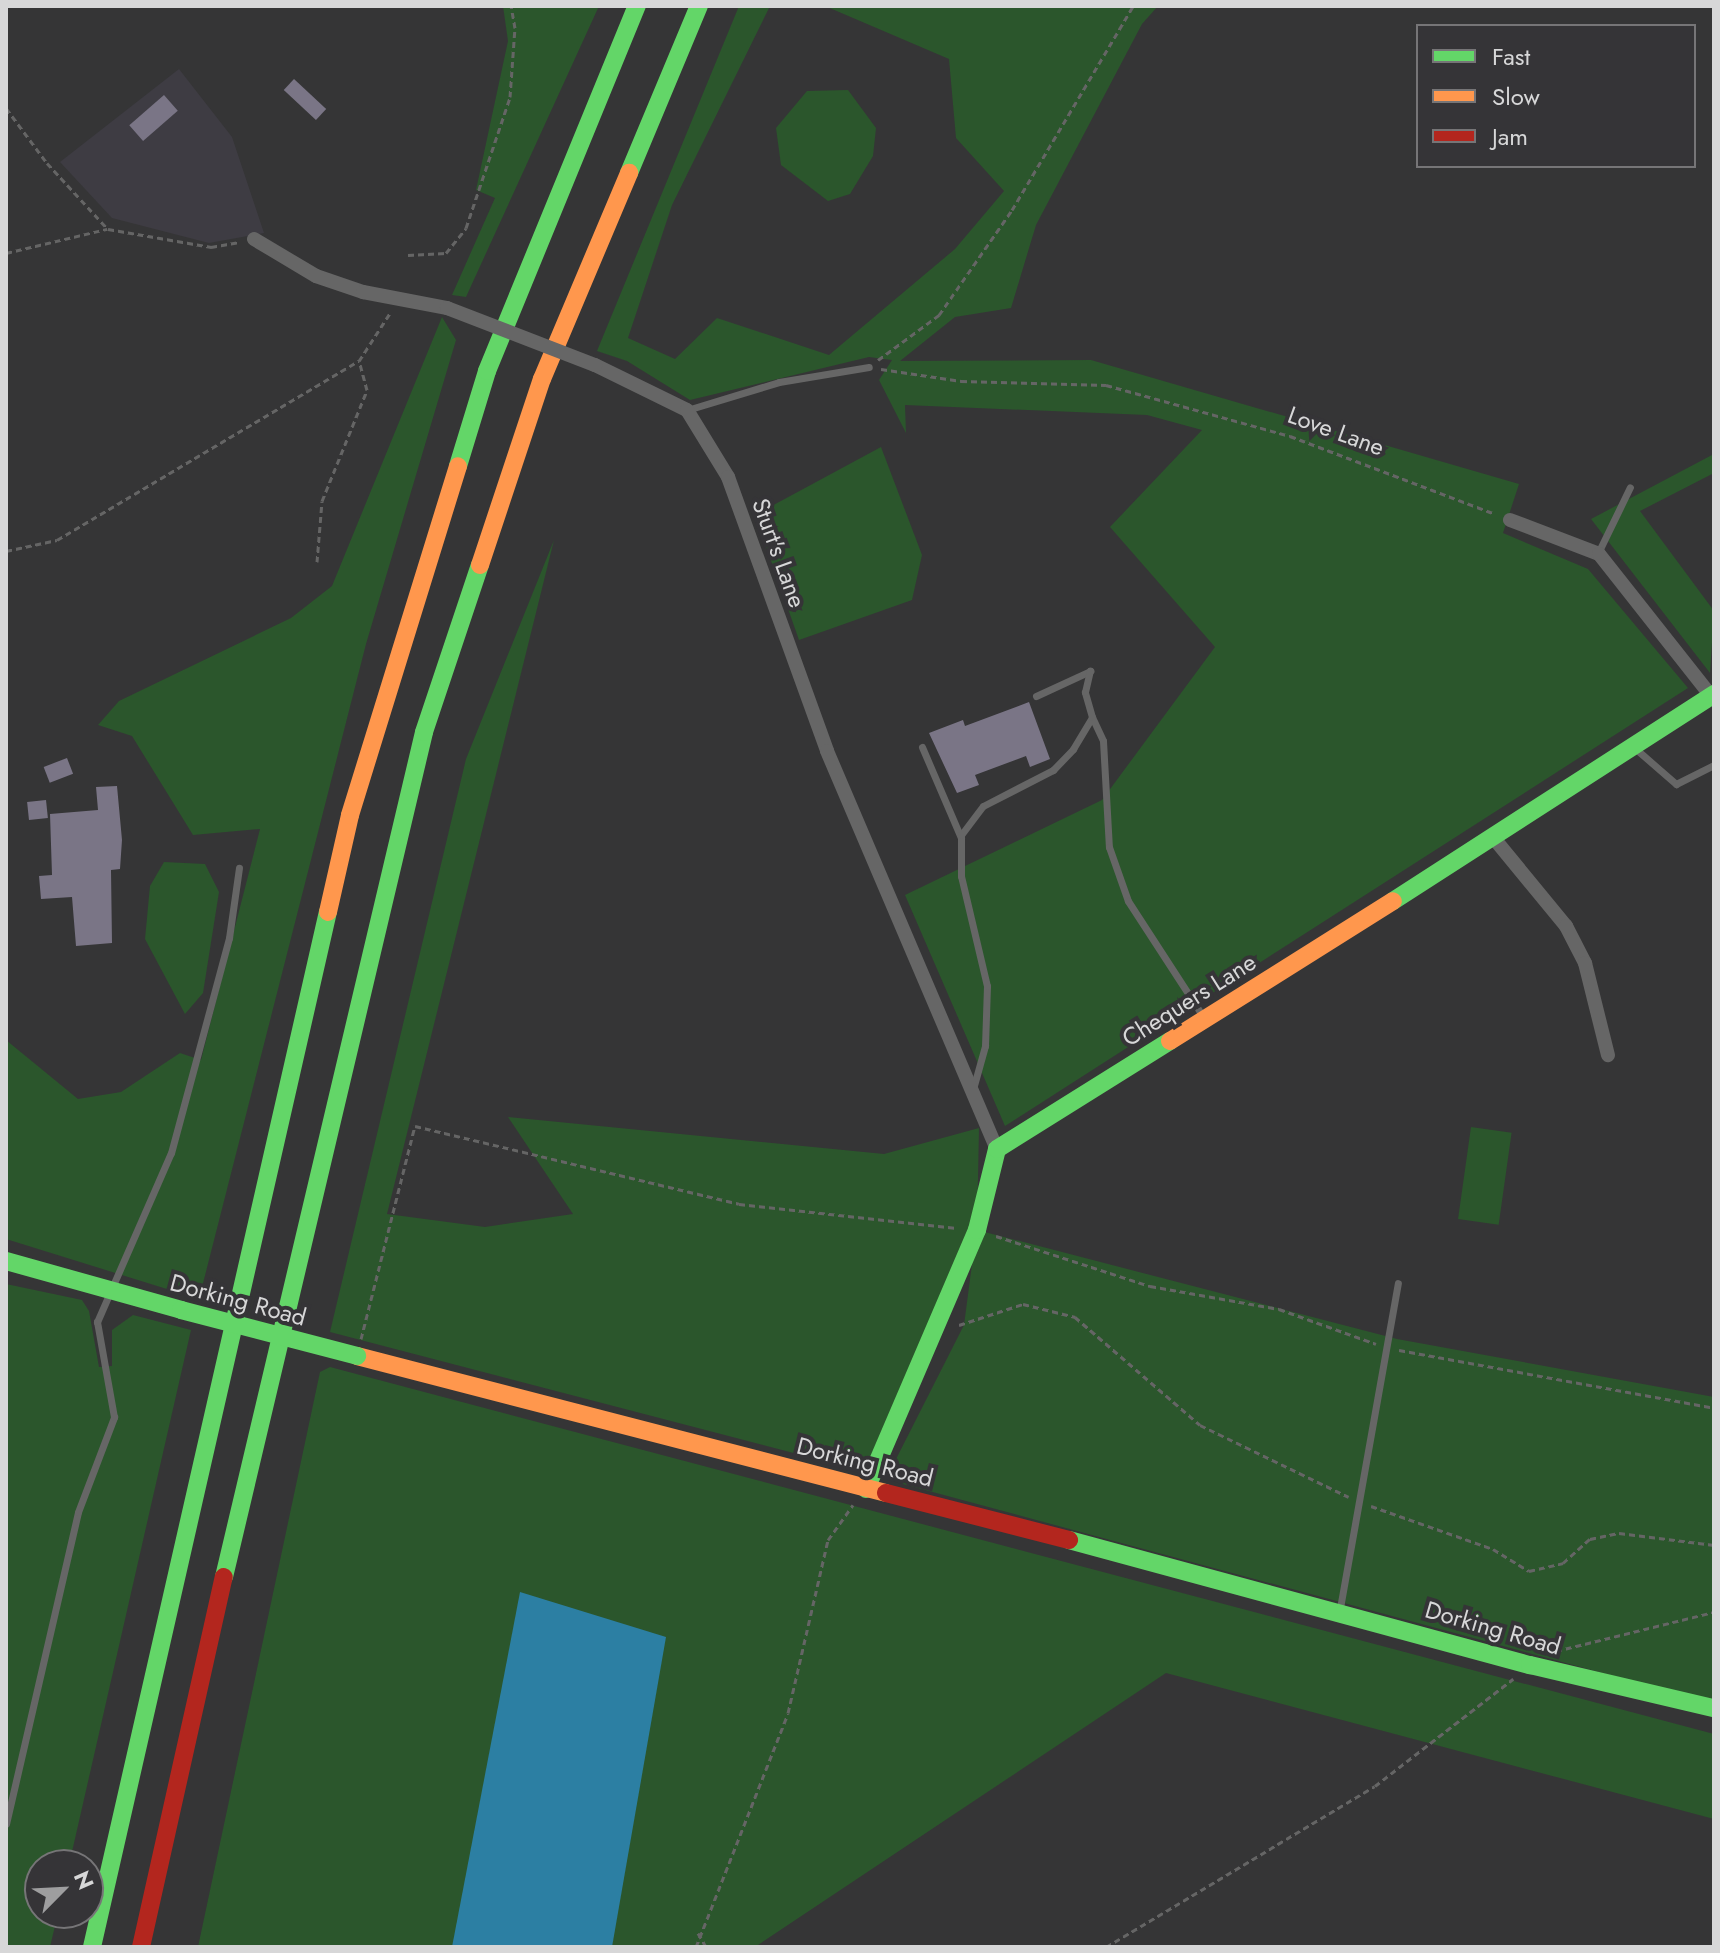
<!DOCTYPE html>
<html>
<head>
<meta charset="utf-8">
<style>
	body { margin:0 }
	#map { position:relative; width:1720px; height:1953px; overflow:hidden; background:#353536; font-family:Jost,sans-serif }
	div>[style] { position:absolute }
	.built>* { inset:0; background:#3e3c43 }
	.green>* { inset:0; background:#2b562c; transform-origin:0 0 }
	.water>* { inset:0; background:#2c7fa3 }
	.building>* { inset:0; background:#7a7586; transform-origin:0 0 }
	.path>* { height:3px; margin-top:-1.5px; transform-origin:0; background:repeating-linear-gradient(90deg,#656565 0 6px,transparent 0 10px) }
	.lane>* { height:7px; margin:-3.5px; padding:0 3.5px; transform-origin:3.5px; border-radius:3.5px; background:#666 }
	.street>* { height:14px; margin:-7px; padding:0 7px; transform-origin:7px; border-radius:7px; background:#666 }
	.fast>* { height:18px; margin:-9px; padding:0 9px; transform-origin:9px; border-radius:9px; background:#63d668 }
	.slow>* { height:18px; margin:-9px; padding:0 9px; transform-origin:9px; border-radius:9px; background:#ff974d }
	.jam>* { height:18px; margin:-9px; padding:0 9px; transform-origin:9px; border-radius:9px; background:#b3261e }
	.street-bridge>* { height:14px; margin:-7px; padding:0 7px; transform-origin:7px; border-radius:7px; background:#666 }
	.fast-bridge>* { height:18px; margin:-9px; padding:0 9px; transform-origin:9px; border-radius:9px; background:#63d668 }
	span { translate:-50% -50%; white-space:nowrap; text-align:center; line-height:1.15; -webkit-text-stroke:8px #353437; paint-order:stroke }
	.street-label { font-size:24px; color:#d7d7d8 }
	.frame { position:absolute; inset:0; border:8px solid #d7d7d8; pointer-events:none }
	.legend { position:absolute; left:1416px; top:24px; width:280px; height:144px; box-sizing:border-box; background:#353437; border:2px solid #767577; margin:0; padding:10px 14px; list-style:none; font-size:24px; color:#d7d7d8 }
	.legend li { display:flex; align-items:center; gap:16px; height:40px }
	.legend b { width:40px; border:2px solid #767577 }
	.north { position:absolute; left:24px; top:1849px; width:80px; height:80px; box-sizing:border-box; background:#353437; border:2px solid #767577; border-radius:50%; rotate:66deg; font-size:22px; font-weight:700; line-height:32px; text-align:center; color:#d7d7d8 }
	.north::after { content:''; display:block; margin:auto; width:28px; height:36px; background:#9e9e9f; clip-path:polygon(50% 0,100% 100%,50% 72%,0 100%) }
</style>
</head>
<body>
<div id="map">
	<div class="built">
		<div style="clip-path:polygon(179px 69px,232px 137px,264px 233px,209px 243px,112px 218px,60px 162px)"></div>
	</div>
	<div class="green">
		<div style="clip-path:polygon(503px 6px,599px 6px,466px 297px,452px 295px,495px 198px,476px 190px,508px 41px)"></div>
		<div style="clip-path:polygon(739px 6px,770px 6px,672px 205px,628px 338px,675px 359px,717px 318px,829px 355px,955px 249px,1004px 191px,956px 138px,949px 59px,825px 6px,1158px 6px,1142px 24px,1036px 225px,1011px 308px,955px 317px,900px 361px,1091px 360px,1519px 484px,1503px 533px,1588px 569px,1688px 688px,1005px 1126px,905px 895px,1102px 800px,1215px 647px,1110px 527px,1202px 430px,1147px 415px,905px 405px,906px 433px,879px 380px,892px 360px,869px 357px,690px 400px,627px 361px,597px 351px)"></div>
		<div style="clip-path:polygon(848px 90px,876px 128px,873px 156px,850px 194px,828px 201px,781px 165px,776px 128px,807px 91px)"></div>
		<div style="clip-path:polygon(442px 317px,456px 340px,366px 644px,199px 1299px,6px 1239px,6px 1040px,78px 1099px,121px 1092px,180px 1053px,201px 1060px,260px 829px,193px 835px,132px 736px,98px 725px,119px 701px,291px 618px,332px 586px)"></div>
		<div style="clip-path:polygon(1714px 440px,1714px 473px,1640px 511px,1714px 611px,1710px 673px,1591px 519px,1712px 455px)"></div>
		<div style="clip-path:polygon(881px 447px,922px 555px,912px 600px,799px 640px,755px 515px)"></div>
		<div style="clip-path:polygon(554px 540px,387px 1214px,485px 1227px,573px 1214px,508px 1117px,884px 1154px,979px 1128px,977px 1230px,1397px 1339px,1714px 1397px,1714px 1703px,903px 1484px,892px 1467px,964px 1325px,976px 1234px,874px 1474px,330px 1332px,466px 759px)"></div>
		<div style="clip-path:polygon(164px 862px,205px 864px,219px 892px,203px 993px,185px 1014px,145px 939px,150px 886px)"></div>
		<div style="left:1471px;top:1127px;width:41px;height:93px;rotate:8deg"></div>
		<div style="clip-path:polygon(6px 1284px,82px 1300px,89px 1311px,99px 1367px,112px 1366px,112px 1330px,133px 1315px,191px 1330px,69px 1865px,40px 1865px,40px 1913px,58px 1913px,50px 1947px,6px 1947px)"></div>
		<div style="clip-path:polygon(330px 1367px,1714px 1734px,1714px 1819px,1166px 1673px,755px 1947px,198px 1947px,320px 1372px)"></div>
	</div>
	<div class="water">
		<div style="clip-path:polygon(520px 1592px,666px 1637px,612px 1947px,452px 1947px)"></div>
	</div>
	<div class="building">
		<div style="left:294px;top:79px;width:44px;height:15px;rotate:43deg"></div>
		<div style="left:164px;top:95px;width:21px;height:46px;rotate:49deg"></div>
		<div style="clip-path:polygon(1029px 702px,1050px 759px,1030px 767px,1026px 756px,975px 775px,979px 785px,957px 793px,929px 733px,963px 720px,965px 726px)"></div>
		<div style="left:67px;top:758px;width:17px;height:25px;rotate:69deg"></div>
		<div style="clip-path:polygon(117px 786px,122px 840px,120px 869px,111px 870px,112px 943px,76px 946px,72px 897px,41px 899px,39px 876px,52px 875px,50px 814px,98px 810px,96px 787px)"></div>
		<div style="left:46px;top:800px;width:18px;height:19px;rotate:84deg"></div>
	</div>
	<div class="path">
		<div style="left:6px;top:108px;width:69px;rotate:53.3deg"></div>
		<div style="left:47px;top:163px;width:90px;rotate:47.3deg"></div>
		<div style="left:108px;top:229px;width:105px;rotate:9.9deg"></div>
		<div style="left:211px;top:247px;width:29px;rotate:-10deg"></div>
		<div style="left:6px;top:253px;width:104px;rotate:-13.4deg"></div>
		<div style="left:408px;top:255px;width:38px;rotate:-3deg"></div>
		<div style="left:446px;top:253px;width:32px;rotate:-51deg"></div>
		<div style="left:466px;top:228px;width:138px;rotate:-71.4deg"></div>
		<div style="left:510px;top:97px;width:69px;rotate:-85.9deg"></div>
		<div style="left:515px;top:28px;width:22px;rotate:-100deg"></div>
		<div style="left:878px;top:360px;width:76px;rotate:-36.4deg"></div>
		<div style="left:939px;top:315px;width:128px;rotate:-55.2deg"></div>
		<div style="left:1012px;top:210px;width:237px;rotate:-59.3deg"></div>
		<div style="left:881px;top:369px;width:81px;rotate:8.5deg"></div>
		<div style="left:961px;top:381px;width:145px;rotate:1.6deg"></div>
		<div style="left:1106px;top:385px;width:191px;rotate:15.5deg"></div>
		<div style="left:1290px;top:436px;width:219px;rotate:20.8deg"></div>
		<div style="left:6px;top:551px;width:52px;rotate:-12.2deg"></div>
		<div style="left:57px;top:540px;width:351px;rotate:-30.7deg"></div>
		<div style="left:359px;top:361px;width:57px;rotate:-57.1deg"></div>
		<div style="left:317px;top:562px;width:61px;rotate:-85.3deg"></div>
		<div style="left:322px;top:501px;width:120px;rotate:-67.9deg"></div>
		<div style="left:367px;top:390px;width:30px;rotate:-105deg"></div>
		<div style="left:996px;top:1236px;width:162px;rotate:18deg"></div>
		<div style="left:1150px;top:1286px;width:131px;rotate:10.1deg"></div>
		<div style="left:1279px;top:1309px;width:103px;rotate:19.8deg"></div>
		<div style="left:959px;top:1325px;width:67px;rotate:-18.2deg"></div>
		<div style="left:1023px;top:1304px;width:54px;rotate:14deg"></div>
		<div style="left:1075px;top:1317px;width:165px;rotate:40.8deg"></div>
		<div style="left:1200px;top:1425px;width:165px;rotate:25.8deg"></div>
		<div style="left:361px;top:1339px;width:220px;rotate:-75.8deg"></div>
		<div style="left:415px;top:1126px;width:333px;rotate:13.5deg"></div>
		<div style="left:739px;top:1204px;width:219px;rotate:6.3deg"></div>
		<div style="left:1399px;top:1350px;width:320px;rotate:10.4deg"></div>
		<div style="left:1371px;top:1506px;width:129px;rotate:19.4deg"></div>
		<div style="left:1493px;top:1549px;width:42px;rotate:31.4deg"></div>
		<div style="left:1529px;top:1571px;width:35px;rotate:-13deg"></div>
		<div style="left:1563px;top:1563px;width:36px;rotate:-42deg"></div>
		<div style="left:1590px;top:1539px;width:30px;rotate:-12deg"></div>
		<div style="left:1619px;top:1533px;width:96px;rotate:7.2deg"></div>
		<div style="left:1556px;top:1651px;width:163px;rotate:-13.9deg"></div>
		<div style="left:698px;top:1933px;width:16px;rotate:60deg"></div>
		<div style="left:696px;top:1947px;width:251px;rotate:-68.5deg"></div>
		<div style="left:788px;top:1713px;width:178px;rotate:-77deg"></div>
		<div style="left:828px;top:1540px;width:43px;rotate:-54.5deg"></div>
		<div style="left:1106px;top:1947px;width:313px;rotate:-30.9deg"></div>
		<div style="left:1375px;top:1786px;width:175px;rotate:-37.8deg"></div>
	</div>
	<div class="lane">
		<div style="left:687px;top:410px;width:96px;rotate:-16.9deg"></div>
		<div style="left:779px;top:382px;width:91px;rotate:-9.5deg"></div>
		<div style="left:1598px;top:553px;width:73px;rotate:-64.1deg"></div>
		<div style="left:1036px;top:696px;width:60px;rotate:-24.8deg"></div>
		<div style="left:1092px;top:717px;width:26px;rotate:65deg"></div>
		<div style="left:1103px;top:741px;width:106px;rotate:86.8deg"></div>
		<div style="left:1109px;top:847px;width:57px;rotate:70.6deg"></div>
		<div style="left:1128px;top:901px;width:140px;rotate:57deg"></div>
		<div style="left:922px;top:747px;width:99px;rotate:66.8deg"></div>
		<div style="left:1637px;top:750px;width:52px;rotate:41.1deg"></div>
		<div style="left:1676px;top:784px;width:42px;rotate:-26.6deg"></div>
		<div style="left:973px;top:1089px;width:45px;rotate:-74.4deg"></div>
		<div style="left:985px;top:1046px;width:60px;rotate:-88.1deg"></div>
		<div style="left:987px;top:986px;width:113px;rotate:-103.3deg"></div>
		<div style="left:961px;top:876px;width:41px;rotate:-90deg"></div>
		<div style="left:961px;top:835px;width:36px;rotate:-53deg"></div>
		<div style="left:983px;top:806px;width:79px;rotate:-27.2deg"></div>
		<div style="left:1053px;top:770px;width:29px;rotate:-46deg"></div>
		<div style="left:1073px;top:749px;width:37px;rotate:-59deg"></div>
		<div style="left:1092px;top:717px;width:26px;rotate:-106deg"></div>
		<div style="left:1085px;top:692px;width:22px;rotate:-77deg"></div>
		<div style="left:1340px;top:1608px;width:330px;rotate:-79.9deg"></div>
		<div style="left:6px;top:1824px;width:320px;rotate:-77deg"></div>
		<div style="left:78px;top:1512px;width:102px;rotate:-69.2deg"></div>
		<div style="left:114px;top:1417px;width:97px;rotate:-100.1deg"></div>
		<div style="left:97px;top:1322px;width:184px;rotate:-66.4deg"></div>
		<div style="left:171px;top:1153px;width:223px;rotate:-74.9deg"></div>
		<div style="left:229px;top:938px;width:71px;rotate:-81.9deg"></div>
	</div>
	<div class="street">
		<div style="left:254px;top:239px;width:72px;rotate:30.8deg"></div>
		<div style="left:316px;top:276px;width:50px;rotate:18.8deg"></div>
		<div style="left:363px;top:292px;width:86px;rotate:10.8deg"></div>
		<div style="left:595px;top:365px;width:102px;rotate:26.1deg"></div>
		<div style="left:687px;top:410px;width:79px;rotate:58.5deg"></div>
		<div style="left:728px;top:477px;width:291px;rotate:70.1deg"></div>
		<div style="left:827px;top:751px;width:433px;rotate:66.9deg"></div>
		<div style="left:1510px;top:520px;width:95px;rotate:20.9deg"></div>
		<div style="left:1599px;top:554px;width:181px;rotate:51.7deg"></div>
		<div style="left:1492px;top:836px;width:117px;rotate:50.6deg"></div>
		<div style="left:1566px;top:926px;width:42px;rotate:62.8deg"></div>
		<div style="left:1585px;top:963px;width:95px;rotate:76deg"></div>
	</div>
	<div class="fast">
		<div style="left:629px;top:173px;width:181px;rotate:-67.3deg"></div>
		<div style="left:458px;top:466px;width:99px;rotate:-73deg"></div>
		<div style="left:487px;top:371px;width:395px;rotate:-67.7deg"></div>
		<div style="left:1393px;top:901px;width:382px;rotate:-32.8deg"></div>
		<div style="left:6px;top:1261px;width:182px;rotate:15.6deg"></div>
		<div style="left:866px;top:1489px;width:282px;rotate:-66.8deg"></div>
		<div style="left:977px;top:1230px;width:83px;rotate:-76.1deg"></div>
		<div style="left:997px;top:1149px;width:204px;rotate:-32deg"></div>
		<div style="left:1069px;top:1540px;width:478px;rotate:15.2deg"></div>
		<div style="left:1530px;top:1665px;width:189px;rotate:13.2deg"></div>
		<div style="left:224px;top:1577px;width:868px;rotate:-76.68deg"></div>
		<div style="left:424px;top:732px;width:176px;rotate:-71.5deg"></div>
		<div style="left:92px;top:1947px;width:1062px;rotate:-77.16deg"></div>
	</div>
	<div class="slow">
		<div style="left:480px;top:565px;width:196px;rotate:-71.6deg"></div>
		<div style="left:542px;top:379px;width:224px;rotate:-67.1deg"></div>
		<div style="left:328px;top:912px;width:99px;rotate:-77.2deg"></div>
		<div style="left:350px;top:815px;width:365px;rotate:-72.8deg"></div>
		<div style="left:1170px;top:1041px;width:263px;rotate:-32.1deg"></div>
		<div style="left:357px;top:1356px;width:546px;rotate:14.52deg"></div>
	</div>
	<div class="jam">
		<div style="left:886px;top:1493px;width:189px;rotate:14.4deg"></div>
		<div style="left:141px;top:1947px;width:379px;rotate:-77.4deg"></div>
	</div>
	<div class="street-bridge">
		<div style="left:447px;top:308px;width:159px;rotate:21.1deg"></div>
	</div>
	<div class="fast-bridge">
		<div style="left:181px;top:1310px;width:182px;rotate:14.6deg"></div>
	</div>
	<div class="street-label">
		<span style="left:1336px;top:431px;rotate:20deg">Love Lane</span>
		<span style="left:779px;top:553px;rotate:70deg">Sturt's Lane</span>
		<span style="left:1189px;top:1000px;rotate:-32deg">Chequers Lane</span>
		<span style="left:238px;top:1300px;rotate:15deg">Dorking Road</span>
		<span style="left:865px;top:1462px;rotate:14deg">Dorking Road</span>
		<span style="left:1493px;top:1628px;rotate:16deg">Dorking Road</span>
	</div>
	<div class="frame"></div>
	<ul class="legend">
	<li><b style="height:10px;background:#63d668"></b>Fast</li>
	<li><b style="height:10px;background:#ff974d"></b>Slow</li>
	<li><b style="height:10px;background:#b3261e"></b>Jam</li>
	</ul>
	<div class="north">N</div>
</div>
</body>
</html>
